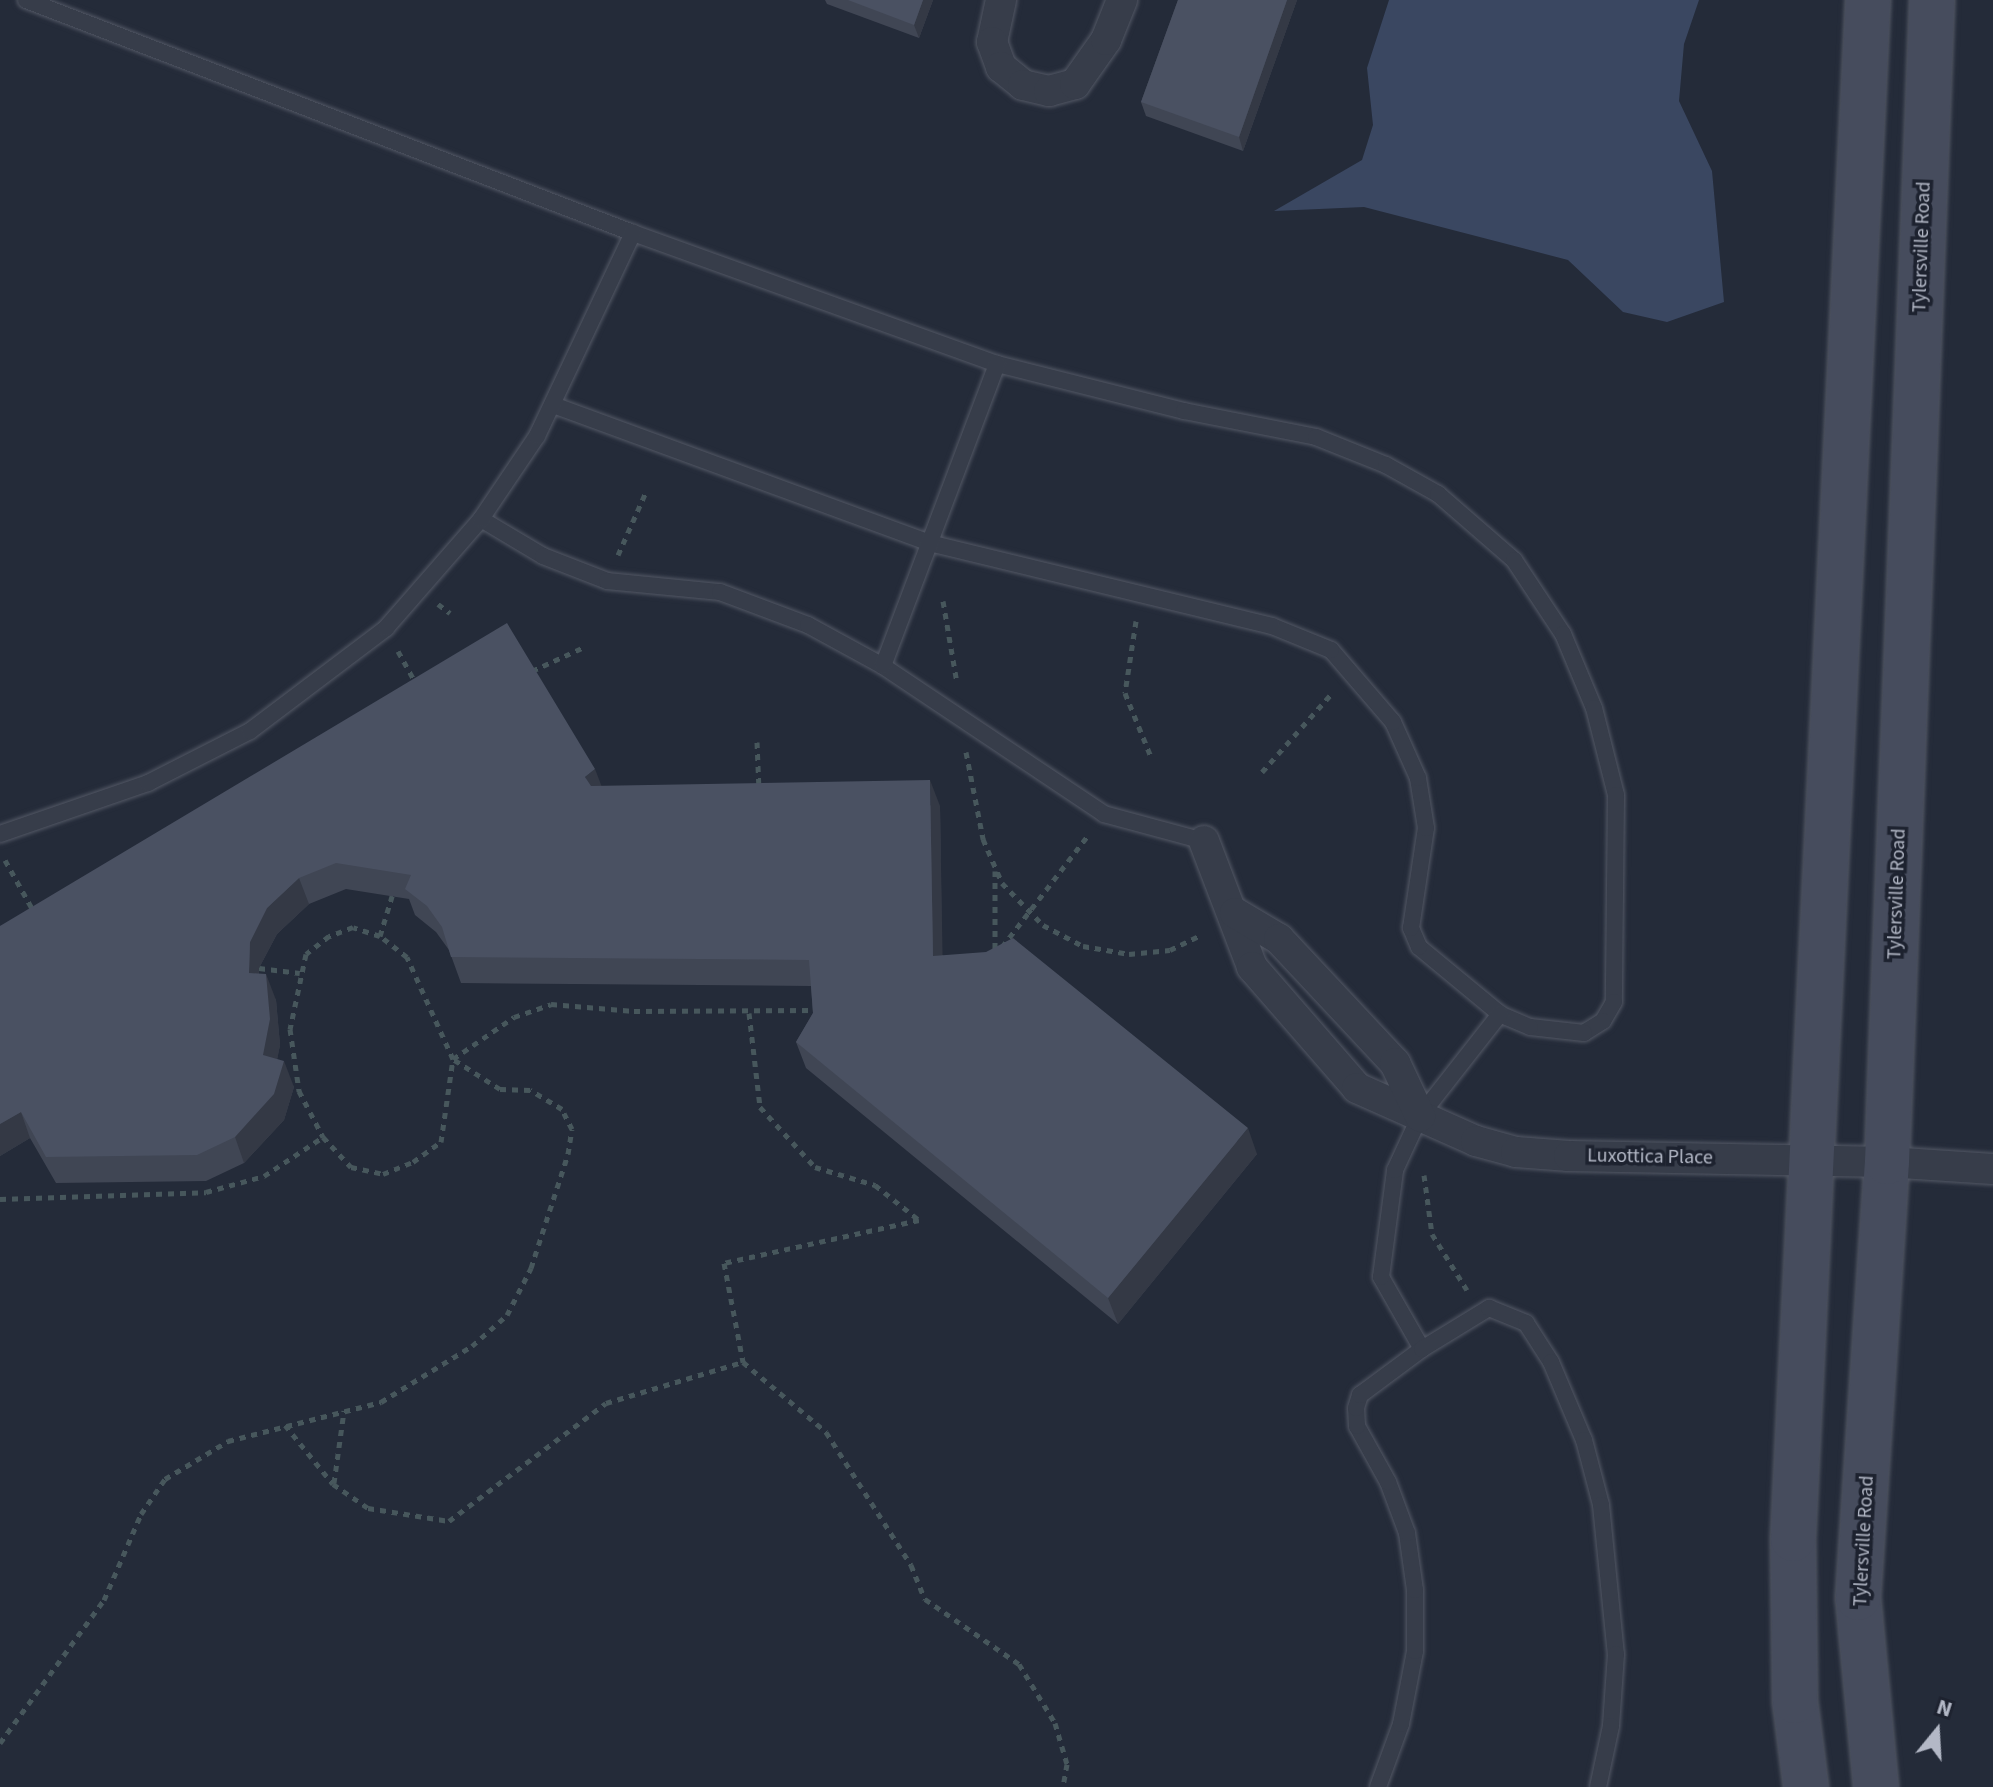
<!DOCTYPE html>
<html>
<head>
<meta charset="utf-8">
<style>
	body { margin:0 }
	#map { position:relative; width:1993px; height:1787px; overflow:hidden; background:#242b39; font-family:"Source Sans 3",sans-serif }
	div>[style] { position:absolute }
	.water>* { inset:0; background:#3a4761 }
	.path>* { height:5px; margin-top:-2.5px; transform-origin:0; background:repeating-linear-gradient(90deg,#47575c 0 6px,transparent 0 12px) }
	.roads { filter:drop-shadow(0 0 2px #535865) drop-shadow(0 0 2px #535865) }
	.service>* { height:16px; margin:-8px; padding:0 8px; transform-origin:8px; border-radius:8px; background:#373d4a }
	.minor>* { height:30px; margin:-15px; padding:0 15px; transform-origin:15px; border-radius:15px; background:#373d4a }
	.secondary>* { height:44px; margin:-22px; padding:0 22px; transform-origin:22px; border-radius:22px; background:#464c5d }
	.wall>* { inset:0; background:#404654 }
	.shaded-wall>* { inset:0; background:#343945 }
	.building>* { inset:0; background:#4a5162 }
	span { translate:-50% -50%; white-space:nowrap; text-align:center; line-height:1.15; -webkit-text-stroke:7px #1d222f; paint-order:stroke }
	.street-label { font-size:20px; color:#b3b8c6 }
	.north { position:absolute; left:1897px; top:1691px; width:80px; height:80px; -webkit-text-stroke:6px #1d222f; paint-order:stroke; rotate:18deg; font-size:22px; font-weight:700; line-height:32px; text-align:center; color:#b3b8c6 }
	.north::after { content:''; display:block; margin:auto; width:28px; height:36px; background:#b3b8c6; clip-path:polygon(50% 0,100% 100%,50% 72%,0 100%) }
</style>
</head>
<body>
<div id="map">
	<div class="water">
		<div style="clip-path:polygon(1389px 0,1699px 0,1684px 44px,1679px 101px,1712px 171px,1724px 302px,1667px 322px,1623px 312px,1568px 260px,1364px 207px,1274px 211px,1362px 160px,1373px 125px,1367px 68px)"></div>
	</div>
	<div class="path">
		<div style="left:618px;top:555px;width:67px;rotate:-66.1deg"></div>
		<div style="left:943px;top:601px;width:83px;rotate:80.3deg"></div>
		<div style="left:438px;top:604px;width:15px;rotate:37deg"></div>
		<div style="left:1136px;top:621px;width:73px;rotate:98.7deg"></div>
		<div style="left:1125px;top:693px;width:71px;rotate:67.8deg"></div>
		<div style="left:398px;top:651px;width:39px;rotate:61deg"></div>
		<div style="left:532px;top:671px;width:55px;rotate:-24.7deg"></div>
		<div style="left:757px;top:742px;width:47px;rotate:87.6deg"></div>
		<div style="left:966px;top:752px;width:89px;rotate:78.9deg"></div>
		<div style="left:983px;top:839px;width:48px;rotate:66.6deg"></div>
		<div style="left:1002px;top:883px;width:59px;rotate:45.7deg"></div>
		<div style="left:1043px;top:925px;width:45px;rotate:27.7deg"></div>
		<div style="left:1083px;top:946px;width:47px;rotate:9.9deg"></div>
		<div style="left:1129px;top:954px;width:41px;rotate:-5.6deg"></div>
		<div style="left:1170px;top:950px;width:32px;rotate:-26deg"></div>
		<div style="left:1262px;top:772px;width:107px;rotate:-48.4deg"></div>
		<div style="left:5px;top:860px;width:57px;rotate:60.8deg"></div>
		<div style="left:995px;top:871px;width:82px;rotate:90deg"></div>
		<div style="left:380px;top:936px;width:45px;rotate:-73.2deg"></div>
		<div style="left:1002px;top:947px;width:143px;rotate:-52.4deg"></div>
		<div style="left:259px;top:968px;width:41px;rotate:7deg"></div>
		<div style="left:749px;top:1013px;width:95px;rotate:83.3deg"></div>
		<div style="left:760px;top:1107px;width:81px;rotate:47.5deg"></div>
		<div style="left:815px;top:1167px;width:63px;rotate:16.7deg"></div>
		<div style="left:875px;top:1185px;width:56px;rotate:38.5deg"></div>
		<div style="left:919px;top:1220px;width:200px;rotate:167.6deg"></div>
		<div style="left:724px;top:1263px;width:101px;rotate:79.1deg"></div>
		<div style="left:743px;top:1362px;width:109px;rotate:40.1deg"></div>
		<div style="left:826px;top:1432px;width:158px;rotate:57.4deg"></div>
		<div style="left:911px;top:1565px;width:37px;rotate:68deg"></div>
		<div style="left:925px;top:1599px;width:114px;rotate:34.7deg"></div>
		<div style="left:1019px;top:1664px;width:69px;rotate:58.6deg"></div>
		<div style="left:1055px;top:1723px;width:43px;rotate:73.7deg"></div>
		<div style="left:1067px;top:1764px;width:23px;rotate:100deg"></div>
		<div style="left:453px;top:1059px;width:74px;rotate:-34.5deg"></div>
		<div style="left:514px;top:1017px;width:39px;rotate:-19deg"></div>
		<div style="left:551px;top:1004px;width:83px;rotate:4.8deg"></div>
		<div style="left:634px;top:1011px;width:186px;rotate:-0.3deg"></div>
		<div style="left:1424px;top:1175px;width:60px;rotate:82.3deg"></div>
		<div style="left:1432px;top:1234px;width:66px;rotate:58deg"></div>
		<div style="left:0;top:1199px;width:206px;rotate:-1.9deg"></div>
		<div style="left:206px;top:1192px;width:60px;rotate:-15.4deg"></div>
		<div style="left:264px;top:1176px;width:71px;rotate:-33.5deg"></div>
		<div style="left:285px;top:1425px;width:76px;rotate:50.9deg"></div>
		<div style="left:333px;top:1484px;width:42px;rotate:34.4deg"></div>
		<div style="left:368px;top:1508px;width:82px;rotate:9.1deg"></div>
		<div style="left:449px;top:1521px;width:196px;rotate:-36.9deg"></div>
		<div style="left:606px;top:1403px;width:143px;rotate:-16.7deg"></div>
		<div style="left:334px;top:1483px;width:73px;rotate:-82.1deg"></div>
		<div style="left:0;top:1743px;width:177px;rotate:-54deg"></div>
		<div style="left:104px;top:1600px;width:94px;rotate:-66.7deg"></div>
		<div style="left:141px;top:1514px;width:42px;rotate:-55.6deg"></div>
		<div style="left:165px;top:1479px;width:74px;rotate:-31.1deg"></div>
		<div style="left:228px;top:1441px;width:158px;rotate:-14.3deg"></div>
		<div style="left:381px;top:1402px;width:107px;rotate:-31.6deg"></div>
		<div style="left:472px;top:1346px;width:47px;rotate:-41.5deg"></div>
		<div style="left:507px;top:1315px;width:53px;rotate:-62.9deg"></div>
		<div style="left:531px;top:1268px;width:120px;rotate:-72deg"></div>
		<div style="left:568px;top:1154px;width:25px;rotate:-81deg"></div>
		<div style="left:572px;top:1129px;width:22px;rotate:-117deg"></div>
		<div style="left:562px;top:1109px;width:37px;rotate:-149deg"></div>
		<div style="left:530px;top:1090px;width:30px;rotate:-178deg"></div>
		<div style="left:500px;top:1089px;width:56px;rotate:-147.4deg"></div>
		<div style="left:453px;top:1059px;width:112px;rotate:-114.3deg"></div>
		<div style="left:407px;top:957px;width:34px;rotate:-142deg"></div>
		<div style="left:380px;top:936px;width:28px;rotate:-162deg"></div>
		<div style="left:353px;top:927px;width:26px;rotate:159deg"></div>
		<div style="left:329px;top:936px;width:29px;rotate:142deg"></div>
		<div style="left:306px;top:954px;width:77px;rotate:102deg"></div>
		<div style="left:290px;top:1029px;width:63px;rotate:81.7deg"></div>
		<div style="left:299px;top:1091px;width:52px;rotate:62.4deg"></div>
		<div style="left:323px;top:1137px;width:41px;rotate:47deg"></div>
		<div style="left:351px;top:1167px;width:33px;rotate:12deg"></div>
		<div style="left:383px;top:1174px;width:32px;rotate:-22deg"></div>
		<div style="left:413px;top:1162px;width:34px;rotate:-36deg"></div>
		<div style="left:441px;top:1142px;width:84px;rotate:-81.8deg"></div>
	</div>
	<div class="roads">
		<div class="service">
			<div style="left:26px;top:0;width:650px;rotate:21deg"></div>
			<div style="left:633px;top:233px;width:387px;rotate:19.8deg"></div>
			<div style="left:997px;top:364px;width:193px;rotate:14.1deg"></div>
			<div style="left:1184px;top:411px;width:135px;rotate:11.1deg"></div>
			<div style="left:1316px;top:437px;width:75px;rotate:21.8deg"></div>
			<div style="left:1386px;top:465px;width:60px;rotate:29.1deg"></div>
			<div style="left:1438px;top:494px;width:101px;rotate:41deg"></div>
			<div style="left:1514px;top:560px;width:89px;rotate:56.5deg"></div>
			<div style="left:1563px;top:634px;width:80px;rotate:67.3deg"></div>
			<div style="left:1594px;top:708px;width:90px;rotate:75.8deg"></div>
			<div style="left:1616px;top:795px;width:207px;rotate:90.6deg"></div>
			<div style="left:1614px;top:1002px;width:22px;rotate:120deg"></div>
			<div style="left:1603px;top:1021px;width:22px;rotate:148deg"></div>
			<div style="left:1584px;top:1033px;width:54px;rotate:-173.7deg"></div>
			<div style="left:1530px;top:1027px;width:33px;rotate:-157deg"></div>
			<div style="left:1500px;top:1014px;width:105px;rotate:-140.4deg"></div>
			<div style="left:1419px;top:947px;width:21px;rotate:-113deg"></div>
			<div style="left:1411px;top:928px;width:101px;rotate:-81.5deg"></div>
			<div style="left:1426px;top:828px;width:51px;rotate:-99.1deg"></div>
			<div style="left:1418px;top:778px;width:61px;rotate:-114.1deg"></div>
			<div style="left:1393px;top:722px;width:95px;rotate:-130.7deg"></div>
			<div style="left:1331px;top:650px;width:64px;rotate:-157.9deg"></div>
			<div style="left:1272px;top:626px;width:352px;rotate:-166.4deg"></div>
			<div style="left:930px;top:543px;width:402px;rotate:-159.9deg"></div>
			<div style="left:481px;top:519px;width:72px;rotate:30.8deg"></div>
			<div style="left:543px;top:556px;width:69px;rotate:21.3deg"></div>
			<div style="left:607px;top:581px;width:114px;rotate:5.6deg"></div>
			<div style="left:720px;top:592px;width:94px;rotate:20.6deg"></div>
			<div style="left:808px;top:625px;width:85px;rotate:28.7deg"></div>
			<div style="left:883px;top:666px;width:266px;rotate:33.8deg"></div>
			<div style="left:1104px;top:814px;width:104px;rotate:15.1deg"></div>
			<div style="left:883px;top:666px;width:323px;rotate:-69.3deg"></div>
			<div style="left:0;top:834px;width:157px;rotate:-19deg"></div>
			<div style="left:148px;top:783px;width:114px;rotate:-27deg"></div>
			<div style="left:250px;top:731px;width:171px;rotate:-37.1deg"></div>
			<div style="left:386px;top:628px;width:145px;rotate:-48.9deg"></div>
			<div style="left:481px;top:519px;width:100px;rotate:-56deg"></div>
			<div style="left:537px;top:436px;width:225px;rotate:-64.7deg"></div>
			<div style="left:1422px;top:1349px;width:83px;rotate:-119.7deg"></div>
			<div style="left:1381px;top:1277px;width:108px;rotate:-82.5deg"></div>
			<div style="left:1395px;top:1170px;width:60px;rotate:-65.2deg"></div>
			<div style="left:1420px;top:1116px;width:130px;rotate:-51.9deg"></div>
			<div style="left:1378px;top:1787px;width:67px;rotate:-69.9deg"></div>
			<div style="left:1401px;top:1724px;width:74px;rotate:-79.1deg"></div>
			<div style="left:1415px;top:1651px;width:61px;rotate:-90deg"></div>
			<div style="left:1415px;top:1590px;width:58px;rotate:-98deg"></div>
			<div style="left:1407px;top:1533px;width:54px;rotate:-110.4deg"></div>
			<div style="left:1388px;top:1482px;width:64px;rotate:-119deg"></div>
			<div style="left:1357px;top:1426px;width:18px;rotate:-93deg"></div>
			<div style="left:1356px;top:1408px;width:14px;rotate:-73deg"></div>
			<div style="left:1360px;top:1395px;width:77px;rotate:-36.6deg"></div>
			<div style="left:1422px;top:1349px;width:79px;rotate:-31.5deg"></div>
			<div style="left:1489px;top:1308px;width:40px;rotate:22deg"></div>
			<div style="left:1526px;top:1323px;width:46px;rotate:57.3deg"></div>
			<div style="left:1551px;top:1362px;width:85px;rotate:67.1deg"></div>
			<div style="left:1584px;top:1440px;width:67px;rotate:75.3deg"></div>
			<div style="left:1601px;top:1505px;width:150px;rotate:84.3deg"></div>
			<div style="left:1616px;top:1654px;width:72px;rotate:94deg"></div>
			<div style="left:1611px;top:1726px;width:62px;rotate:102deg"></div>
		</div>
		<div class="minor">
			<div style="left:1001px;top:0;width:43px;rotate:102.1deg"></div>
			<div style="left:992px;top:42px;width:27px;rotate:70deg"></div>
			<div style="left:1001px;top:67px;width:28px;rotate:39deg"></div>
			<div style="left:1023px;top:85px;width:27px;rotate:13deg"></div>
			<div style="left:1049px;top:91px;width:27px;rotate:-15deg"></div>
			<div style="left:1075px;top:84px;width:54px;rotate:-54.8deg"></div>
			<div style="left:1106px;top:40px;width:43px;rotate:-68.2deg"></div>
			<div style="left:1204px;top:841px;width:135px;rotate:69.1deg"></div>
			<div style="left:1252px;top:967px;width:160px;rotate:49deg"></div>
			<div style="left:1357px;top:1088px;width:130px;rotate:24deg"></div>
			<div style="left:1476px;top:1141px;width:41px;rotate:15.4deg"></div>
			<div style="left:1516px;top:1152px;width:53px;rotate:4.3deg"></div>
			<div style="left:1569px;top:1156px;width:318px;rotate:1.1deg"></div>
			<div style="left:1887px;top:1162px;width:106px;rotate:3.8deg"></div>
			<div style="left:1235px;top:913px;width:51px;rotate:30.6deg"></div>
			<div style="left:1279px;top:939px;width:170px;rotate:46.9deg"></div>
			<div style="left:1395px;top:1063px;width:59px;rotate:64.7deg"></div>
		</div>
		<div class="secondary">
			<div style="left:1806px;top:1787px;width:87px;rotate:-97.3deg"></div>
			<div style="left:1795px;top:1701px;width:162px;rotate:-90.7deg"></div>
			<div style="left:1793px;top:1539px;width:1541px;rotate:-87.21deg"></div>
			<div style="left:1876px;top:1787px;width:190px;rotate:-95.4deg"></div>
			<div style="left:1858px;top:1598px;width:437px;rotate:-86.2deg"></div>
			<div style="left:1887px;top:1162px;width:1163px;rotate:-87.78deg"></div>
		</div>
	</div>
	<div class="wall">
		<div style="clip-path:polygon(825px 0,933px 0,919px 38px,827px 4px)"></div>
		<div style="clip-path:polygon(1178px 0,1297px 0,1243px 151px,1146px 116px,1141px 102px)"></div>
		<div style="clip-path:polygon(601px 786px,940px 806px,942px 955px,1257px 1154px,1118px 1324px,806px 1068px,796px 1042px,813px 1013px,811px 986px,461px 983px,449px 950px,436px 932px,415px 915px,409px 899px,346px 889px,309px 904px,277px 934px,259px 968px,259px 974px,276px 1000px,280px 1045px,277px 1059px,294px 1087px,284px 1120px,244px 1163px,206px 1181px,56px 1183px,30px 1138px,0 1156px,0 926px)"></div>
	</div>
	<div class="shaded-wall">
		<div style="clip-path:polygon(923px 0,933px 0,919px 38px,914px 25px)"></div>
		<div style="clip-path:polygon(1287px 0,1297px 0,1243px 151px,1239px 137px)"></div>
		<div style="clip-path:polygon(595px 769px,605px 795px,594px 803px,585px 777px)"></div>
		<div style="clip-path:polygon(930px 780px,940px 806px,943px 982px,933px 956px)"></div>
		<div style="clip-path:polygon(299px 878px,309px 904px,277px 934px,259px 968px,258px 999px,249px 973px,250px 942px,267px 908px)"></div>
		<div style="clip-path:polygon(266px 974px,276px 1000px,280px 1045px,273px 1081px,263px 1055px)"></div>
		<div style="clip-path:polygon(284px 1061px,294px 1087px,284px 1120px,244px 1163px,235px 1137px)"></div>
		<div style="clip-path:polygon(21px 1112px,30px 1138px,0 1156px,0 1124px)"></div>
		<div style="clip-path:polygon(1248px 1128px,1257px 1154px,1118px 1324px,1108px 1298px)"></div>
	</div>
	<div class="building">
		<div style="clip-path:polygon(848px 0,923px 0,914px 25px)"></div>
		<div style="clip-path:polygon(1178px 0,1287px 0,1239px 137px,1141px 102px)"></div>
		<div style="clip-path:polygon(507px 623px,595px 769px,585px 777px,591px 786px,930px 780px,933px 956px,986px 952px,1013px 938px,1248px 1128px,1108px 1298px,796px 1042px,813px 1013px,809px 960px,451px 957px,442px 927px,427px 906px,405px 889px,411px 875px,336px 863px,299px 878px,267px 908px,250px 942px,249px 973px,266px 974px,270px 1019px,263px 1055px,284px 1061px,274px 1094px,235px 1137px,197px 1155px,46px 1157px,21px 1112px,0 1124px,0 926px)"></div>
	</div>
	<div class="street-label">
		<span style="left:1922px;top:247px;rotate:-88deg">Tylersville Road</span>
		<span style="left:1897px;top:894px;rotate:-88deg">Tylersville Road</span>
		<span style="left:1650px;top:1157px;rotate:1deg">Luxottica Place</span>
		<span style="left:1864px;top:1541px;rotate:-87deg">Tylersville Road</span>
	</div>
	<div class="north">N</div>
</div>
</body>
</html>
